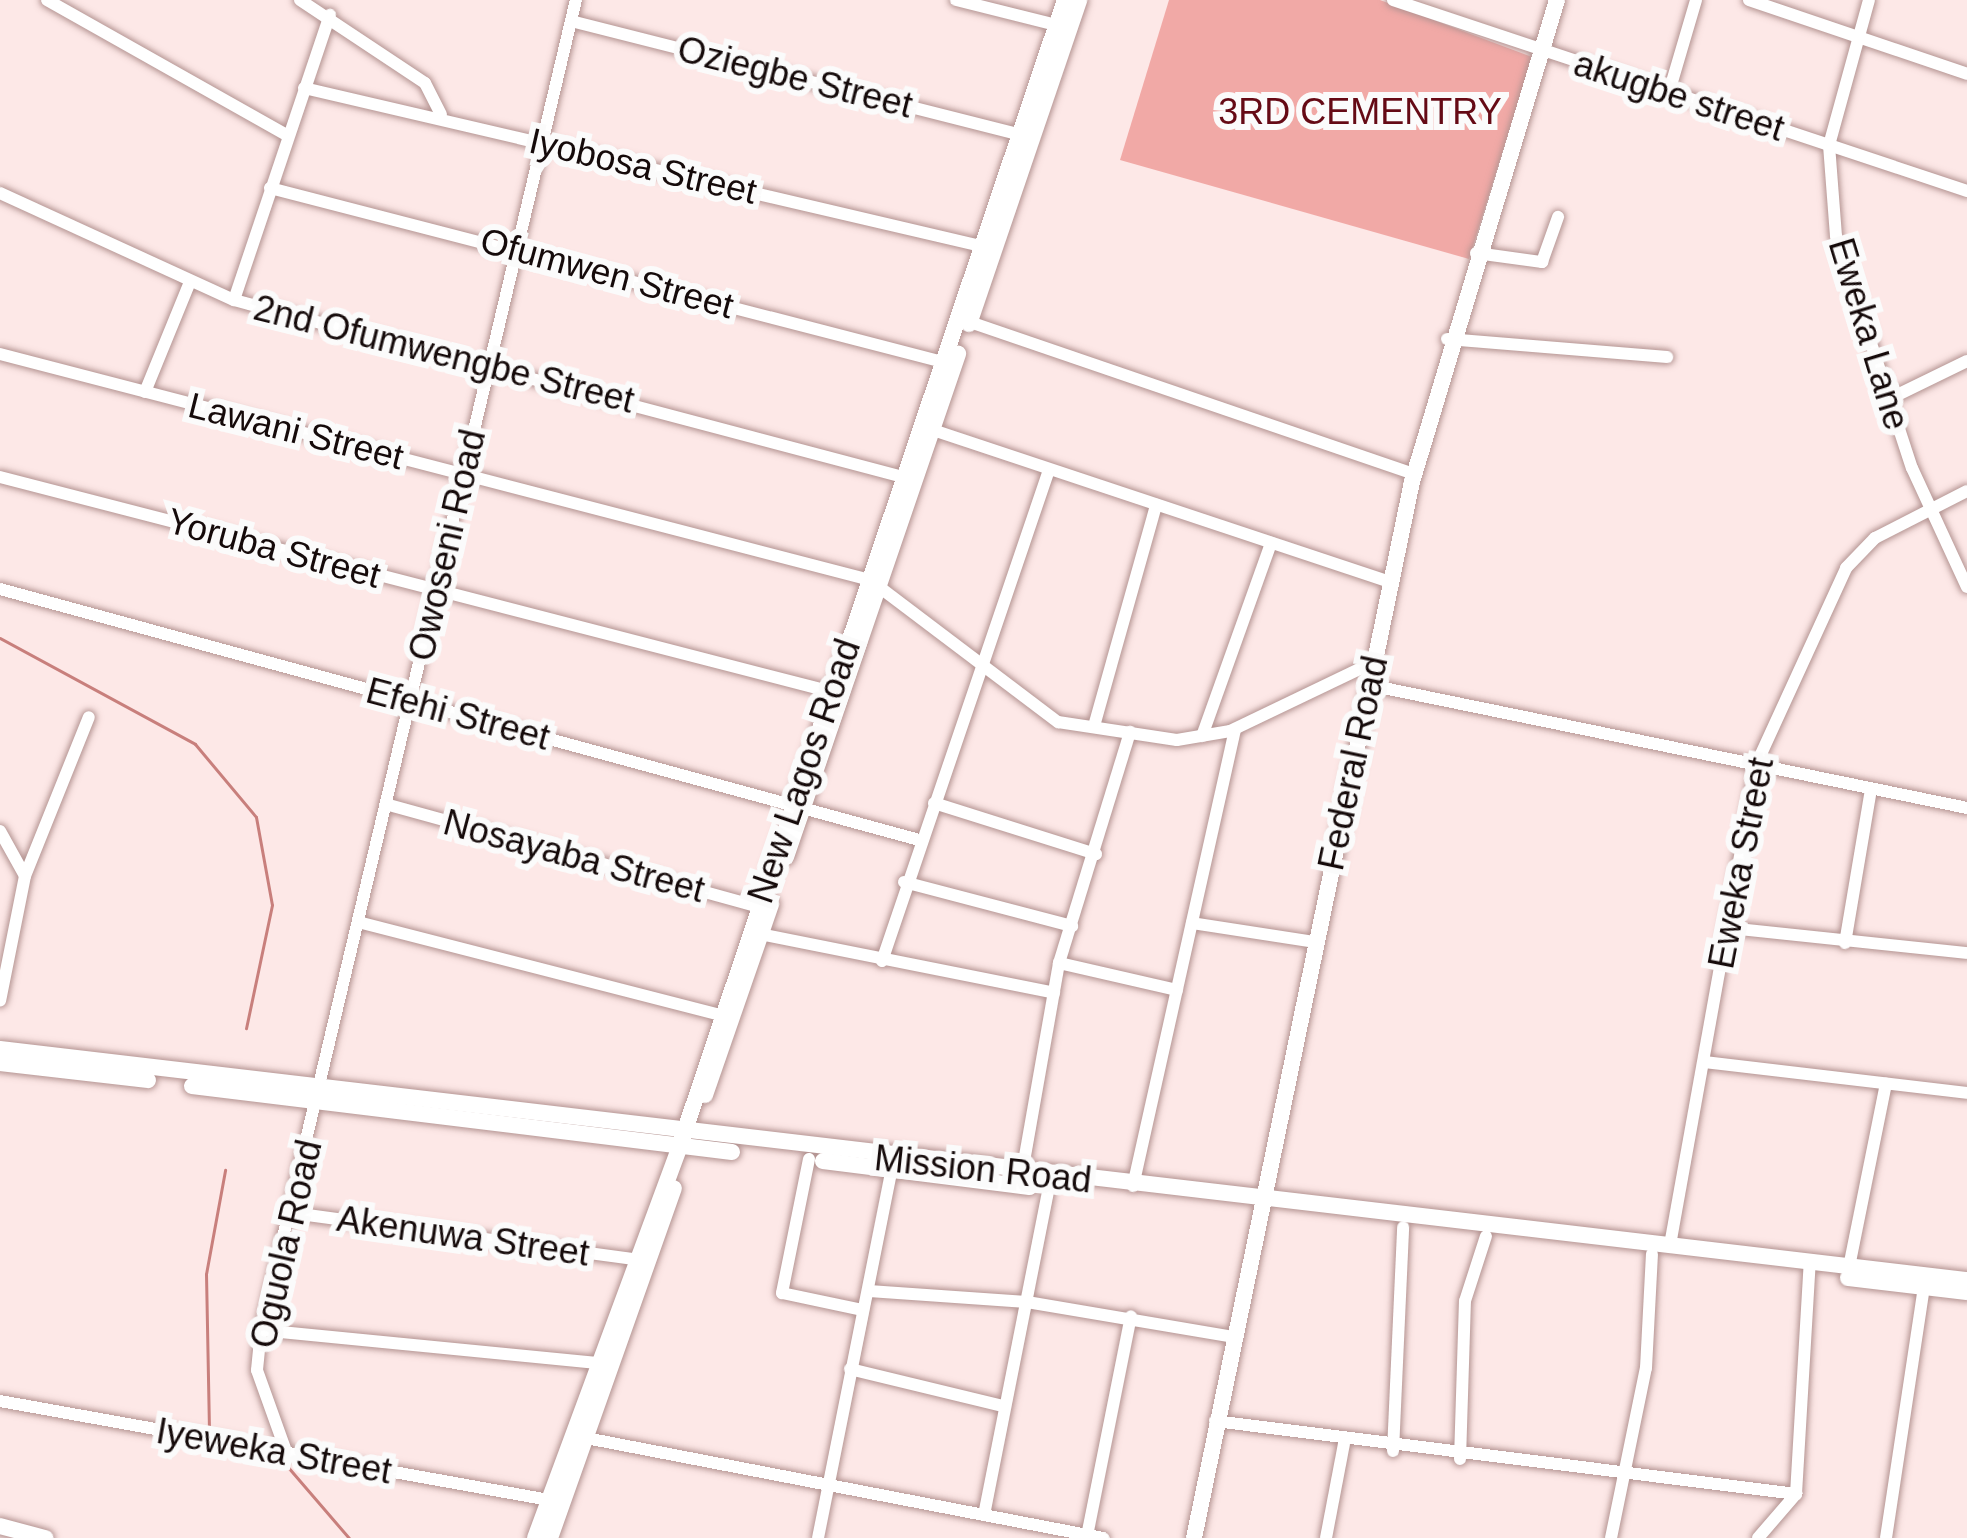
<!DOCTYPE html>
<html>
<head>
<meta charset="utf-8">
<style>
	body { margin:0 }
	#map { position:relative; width:1967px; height:1538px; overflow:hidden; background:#fde8e7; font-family:Helvetica,sans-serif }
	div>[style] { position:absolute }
	.green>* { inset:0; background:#f1a9a6 }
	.stream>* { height:3px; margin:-1.5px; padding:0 1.5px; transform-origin:1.5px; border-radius:1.5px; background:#c87f7c }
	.roads { filter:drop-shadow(0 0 3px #b49492) drop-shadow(0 0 3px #b49492) }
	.street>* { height:12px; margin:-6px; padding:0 6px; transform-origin:6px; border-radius:6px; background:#fff }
	.secondary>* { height:16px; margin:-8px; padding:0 8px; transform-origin:8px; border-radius:8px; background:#fff }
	span { translate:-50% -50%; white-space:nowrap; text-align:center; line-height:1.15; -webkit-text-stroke:12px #fbfbfb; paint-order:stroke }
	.street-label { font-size:36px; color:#150a0a }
	.park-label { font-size:36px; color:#650a15 }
</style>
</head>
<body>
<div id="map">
	<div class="green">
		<div style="clip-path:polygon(1169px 0,1380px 0,1532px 57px,1469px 259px,1120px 160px)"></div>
	</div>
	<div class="stream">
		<div style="left:0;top:638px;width:222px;rotate:28.5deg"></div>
		<div style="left:195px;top:744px;width:95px;rotate:50.1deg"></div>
		<div style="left:256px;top:817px;width:89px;rotate:79.7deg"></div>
		<div style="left:272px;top:905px;width:126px;rotate:101.9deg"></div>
		<div style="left:221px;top:1435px;width:13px;rotate:-157deg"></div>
		<div style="left:209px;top:1430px;width:156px;rotate:-91.1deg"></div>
		<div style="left:206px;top:1274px;width:106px;rotate:-79.6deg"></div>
		<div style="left:262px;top:1454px;width:28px;rotate:26deg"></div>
		<div style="left:287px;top:1466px;width:95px;rotate:49.3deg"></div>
	</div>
	<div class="roads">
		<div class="street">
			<div style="left:47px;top:0;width:275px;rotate:29.4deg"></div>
			<div style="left:300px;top:0;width:150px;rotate:33.6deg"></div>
			<div style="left:425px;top:83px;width:35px;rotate:63deg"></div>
			<div style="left:956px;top:0;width:103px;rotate:14deg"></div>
			<div style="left:1393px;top:0;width:605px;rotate:18.4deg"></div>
			<div style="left:1749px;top:0;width:230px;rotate:18.7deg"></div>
			<div style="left:1869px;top:0;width:150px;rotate:105.4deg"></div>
			<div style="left:1829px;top:145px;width:91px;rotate:85.6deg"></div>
			<div style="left:1836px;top:236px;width:244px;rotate:71.9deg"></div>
			<div style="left:1912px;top:468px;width:131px;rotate:65.2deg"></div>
			<div style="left:571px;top:21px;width:462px;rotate:14.2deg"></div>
			<div style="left:304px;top:88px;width:695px;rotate:13.14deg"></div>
			<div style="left:1669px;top:92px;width:96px;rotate:-73.6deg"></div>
			<div style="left:270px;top:188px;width:695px;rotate:14.5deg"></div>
			<div style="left:0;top:193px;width:257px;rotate:24.6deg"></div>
			<div style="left:234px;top:300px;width:692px;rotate:14.82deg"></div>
			<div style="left:1476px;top:253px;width:67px;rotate:7.8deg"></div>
			<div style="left:1542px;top:262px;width:48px;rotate:-70.4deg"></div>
			<div style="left:234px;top:300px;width:301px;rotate:-71.4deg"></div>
			<div style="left:970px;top:322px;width:469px;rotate:18.9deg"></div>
			<div style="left:1447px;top:339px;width:221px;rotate:4.7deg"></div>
			<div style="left:0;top:354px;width:899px;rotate:14.56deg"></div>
			<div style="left:870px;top:580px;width:236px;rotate:37.1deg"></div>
			<div style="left:1058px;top:722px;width:120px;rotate:8.6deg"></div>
			<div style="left:1177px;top:740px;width:54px;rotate:-9.6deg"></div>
			<div style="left:1230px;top:731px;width:160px;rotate:-25.6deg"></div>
			<div style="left:145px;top:392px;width:117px;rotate:-67.8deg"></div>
			<div style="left:1887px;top:400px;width:89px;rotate:-26deg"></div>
			<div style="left:936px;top:431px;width:478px;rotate:18.4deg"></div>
			<div style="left:0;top:477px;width:855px;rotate:14.49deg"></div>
			<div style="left:0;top:589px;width:950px;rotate:15.27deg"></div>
			<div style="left:1369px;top:685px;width:611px;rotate:11.62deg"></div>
			<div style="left:1094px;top:726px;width:230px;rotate:-74.3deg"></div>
			<div style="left:1202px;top:736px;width:205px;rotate:-70.3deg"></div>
			<div style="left:934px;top:803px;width:170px;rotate:17.5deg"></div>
			<div style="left:389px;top:805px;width:384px;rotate:15.4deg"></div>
			<div style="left:0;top:831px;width:51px;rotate:60.9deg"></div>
			<div style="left:25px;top:876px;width:127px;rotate:101.3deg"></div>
			<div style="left:25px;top:876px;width:171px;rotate:-68.1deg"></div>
			<div style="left:904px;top:882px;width:174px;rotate:14.7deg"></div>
			<div style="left:362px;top:923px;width:377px;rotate:14.4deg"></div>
			<div style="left:1192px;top:923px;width:124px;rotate:8.8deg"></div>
			<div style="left:1729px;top:928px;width:239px;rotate:6deg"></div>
			<div style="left:755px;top:933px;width:305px;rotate:11.3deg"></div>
			<div style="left:1845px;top:943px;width:156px;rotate:-80.4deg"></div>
			<div style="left:882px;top:961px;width:519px;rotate:-71.22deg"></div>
			<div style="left:1059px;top:963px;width:121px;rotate:12.9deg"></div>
			<div style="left:1704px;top:1062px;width:265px;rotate:6.7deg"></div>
			<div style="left:809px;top:1159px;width:137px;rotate:101.4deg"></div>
			<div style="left:782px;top:1293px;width:78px;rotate:11.9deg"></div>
			<div style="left:1022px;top:1173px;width:213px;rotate:-80deg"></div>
			<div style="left:1059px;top:963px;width:242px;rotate:-72.9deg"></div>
			<div style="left:1133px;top:1186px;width:468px;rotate:-77.4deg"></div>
			<div style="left:293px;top:1213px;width:342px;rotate:7.7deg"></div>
			<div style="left:1670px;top:1245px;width:488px;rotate:-79.8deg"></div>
			<div style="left:1756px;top:765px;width:217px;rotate:-65.4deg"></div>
			<div style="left:1846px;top:568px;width:42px;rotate:-46deg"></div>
			<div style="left:1875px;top:538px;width:103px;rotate:-27.1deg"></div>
			<div style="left:1849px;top:1267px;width:187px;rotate:-78.6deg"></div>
			<div style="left:869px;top:1291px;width:158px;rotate:4deg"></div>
			<div style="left:1027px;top:1302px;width:209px;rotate:9.6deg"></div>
			<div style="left:261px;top:1330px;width:337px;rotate:5.6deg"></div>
			<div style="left:850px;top:1369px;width:157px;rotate:13.6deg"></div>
			<div style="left:0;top:1401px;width:558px;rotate:10.22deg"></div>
			<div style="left:1215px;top:1421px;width:586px;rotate:7.16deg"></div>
			<div style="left:586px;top:1438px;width:527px;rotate:10.95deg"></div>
			<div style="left:1393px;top:1451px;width:224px;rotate:-87.4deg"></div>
			<div style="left:287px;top:1454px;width:89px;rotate:-109.7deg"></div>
			<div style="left:257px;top:1370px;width:40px;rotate:-84.3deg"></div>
			<div style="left:261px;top:1330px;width:1367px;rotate:-76.68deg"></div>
			<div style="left:1460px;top:1459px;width:158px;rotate:-88.2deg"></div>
			<div style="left:1465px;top:1301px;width:68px;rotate:-72.1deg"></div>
			<div style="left:984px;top:1515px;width:333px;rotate:-78.8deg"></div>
			<div style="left:1087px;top:1536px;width:224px;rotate:-78.7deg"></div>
			<div style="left:818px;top:1538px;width:372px;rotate:-78.7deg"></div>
			<div style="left:1326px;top:1538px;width:96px;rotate:-79.2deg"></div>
			<div style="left:1611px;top:1538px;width:174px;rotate:-78.4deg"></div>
			<div style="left:1646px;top:1368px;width:114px;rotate:-87deg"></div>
			<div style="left:1758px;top:1538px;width:58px;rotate:-49.2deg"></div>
			<div style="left:1796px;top:1494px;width:233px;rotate:-86.6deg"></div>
			<div style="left:1886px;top:1538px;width:253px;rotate:-81.4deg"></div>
		</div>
		<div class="secondary">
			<div style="left:969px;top:324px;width:342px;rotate:-71.2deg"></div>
			<div style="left:786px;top:857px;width:532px;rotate:-71.12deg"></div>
			<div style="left:0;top:1049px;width:1981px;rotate:6.7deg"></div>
			<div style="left:0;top:1063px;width:149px;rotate:6.6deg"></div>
			<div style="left:192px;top:1086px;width:544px;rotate:6.97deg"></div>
			<div style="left:705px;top:1095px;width:202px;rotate:-70.9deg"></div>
			<div style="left:823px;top:1161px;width:208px;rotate:7.2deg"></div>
			<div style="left:1848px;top:1278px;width:120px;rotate:6.7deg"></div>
			<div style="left:0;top:1526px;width:47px;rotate:14.9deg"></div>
			<div style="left:535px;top:1538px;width:416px;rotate:-69.7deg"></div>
			<div style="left:679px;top:1148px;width:1211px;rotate:-71.42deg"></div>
			<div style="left:550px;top:1538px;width:371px;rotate:-70.5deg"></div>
			<div style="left:1194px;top:1538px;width:1078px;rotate:-78.34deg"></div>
			<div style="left:1412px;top:482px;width:503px;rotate:-73.26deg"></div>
		</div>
	</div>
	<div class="street-label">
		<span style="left:795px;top:77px;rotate:14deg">Oziegbe Street</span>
		<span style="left:1679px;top:96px;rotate:18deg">akugbe street</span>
		<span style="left:643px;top:166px;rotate:13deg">Iyobosa Street</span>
		<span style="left:607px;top:273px;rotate:15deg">Ofumwen Street</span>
		<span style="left:1869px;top:334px;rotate:73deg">Eweka Lane</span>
		<span style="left:444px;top:354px;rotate:14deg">2nd Ofumwengbe Street</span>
		<span style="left:296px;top:431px;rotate:14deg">Lawani Street</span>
		<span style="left:447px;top:545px;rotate:-77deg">Owoseni Road</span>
		<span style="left:274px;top:548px;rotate:15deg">Yoruba Street</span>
		<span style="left:458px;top:714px;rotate:15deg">Efehi Street</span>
		<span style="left:1353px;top:763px;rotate:-78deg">Federal Road</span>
		<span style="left:804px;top:771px;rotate:-71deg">New Lagos Road</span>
		<span style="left:574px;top:856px;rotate:15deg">Nosayaba Street</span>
		<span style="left:1741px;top:863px;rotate:-79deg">Eweka Street</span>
		<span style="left:983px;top:1169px;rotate:6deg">Mission Road</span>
		<span style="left:463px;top:1236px;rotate:8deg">Akenuwa Street</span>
		<span style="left:286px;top:1244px;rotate:-77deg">Oguola Road</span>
		<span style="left:274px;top:1451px;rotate:10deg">Iyeweka Street</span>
	</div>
	<div class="park-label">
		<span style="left:1360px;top:112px">3RD CEMENTRY</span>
	</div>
</div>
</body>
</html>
